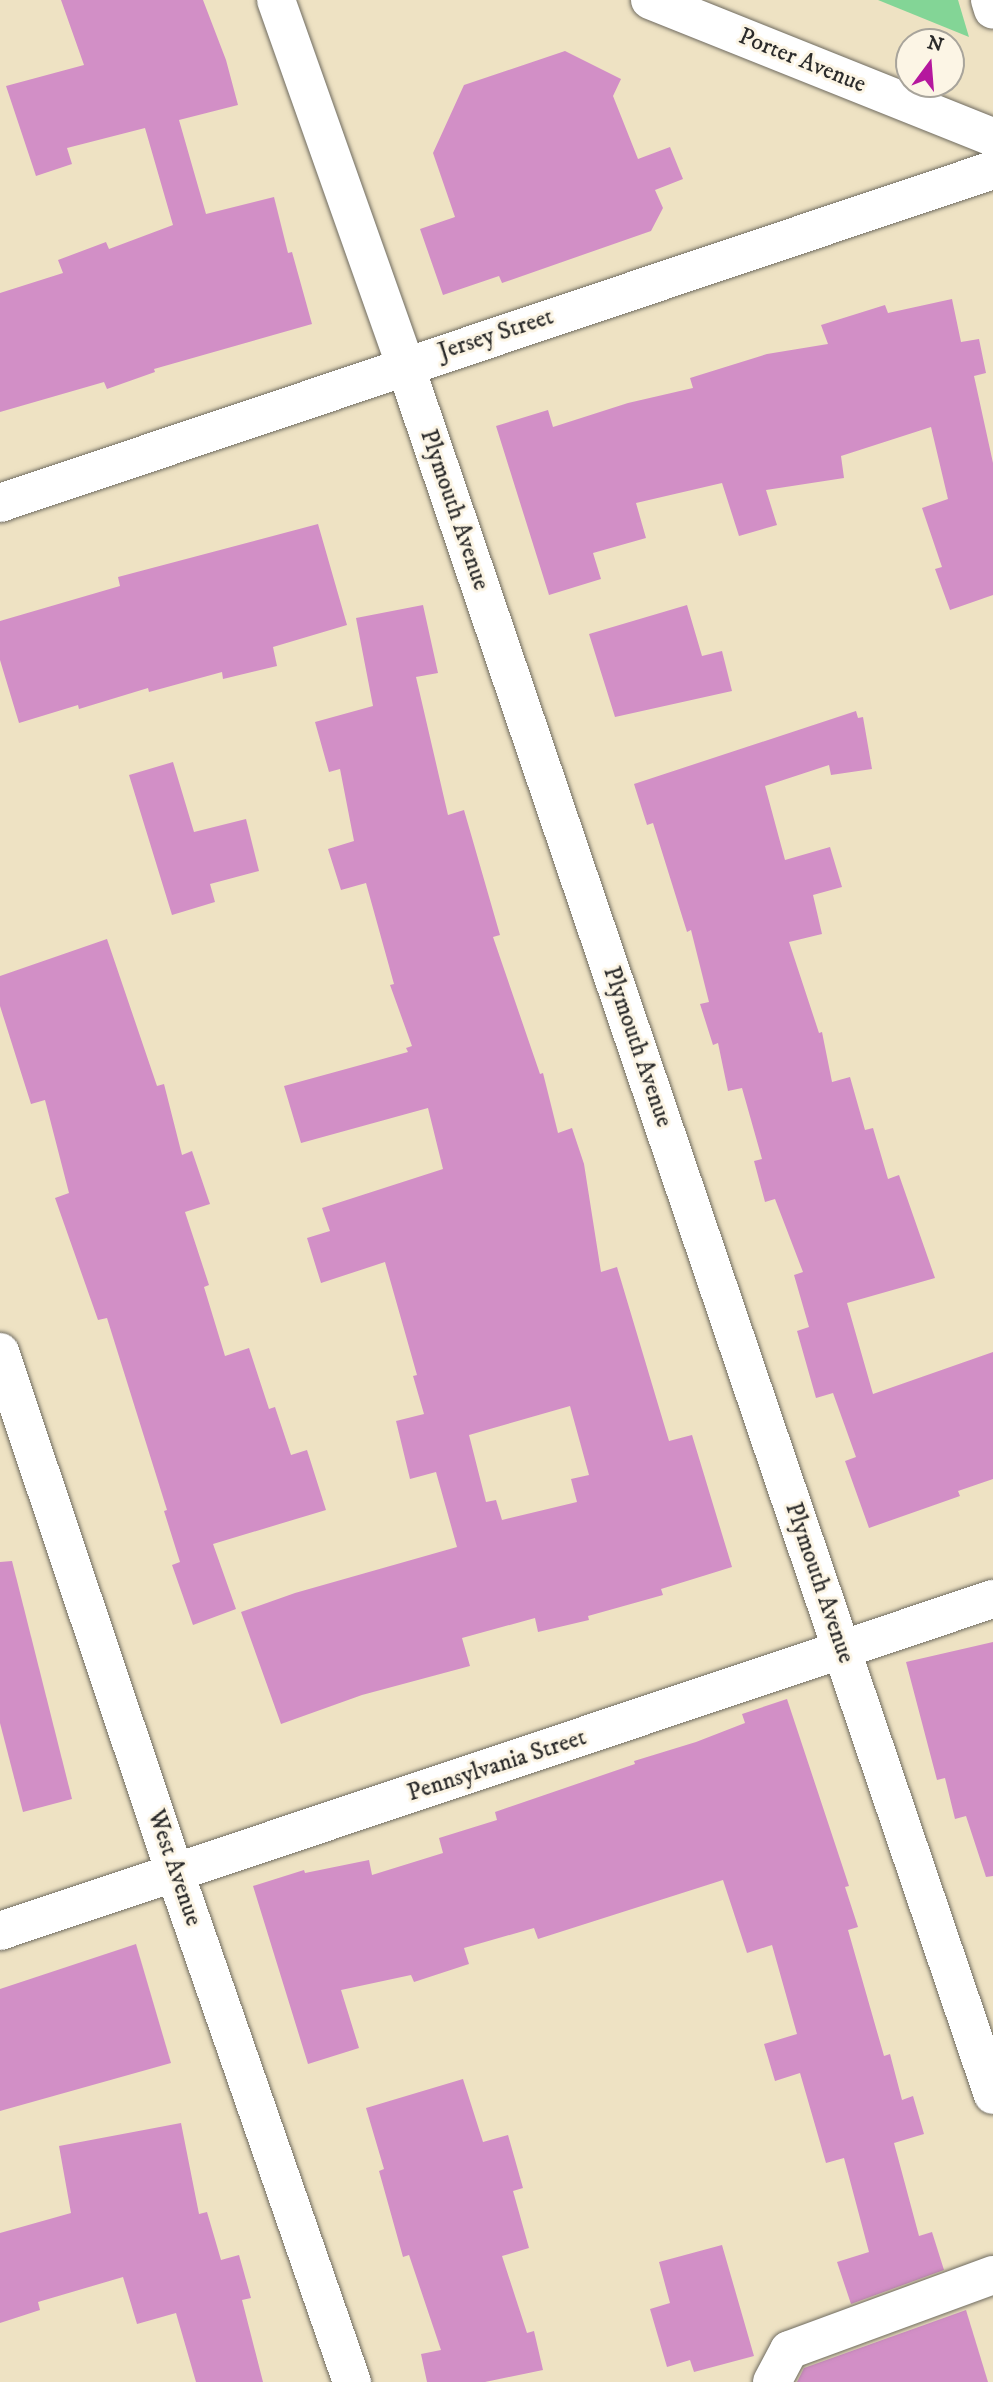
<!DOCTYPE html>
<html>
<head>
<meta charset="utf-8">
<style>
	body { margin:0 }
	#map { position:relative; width:993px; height:2382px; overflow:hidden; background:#eee2c3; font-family:"IM FELL DW Pica",serif }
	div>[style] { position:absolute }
	.green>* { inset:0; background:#83d596 }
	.building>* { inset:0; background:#d28fc6 }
	.roads { filter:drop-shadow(0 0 2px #6f6b60) drop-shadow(0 0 2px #6f6b60) }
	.minor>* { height:38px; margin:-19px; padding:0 19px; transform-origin:19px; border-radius:19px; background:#fff }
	span { translate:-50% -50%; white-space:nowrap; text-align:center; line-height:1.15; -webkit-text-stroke:6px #fcf5e5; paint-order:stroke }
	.street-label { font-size:24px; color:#2b2b2b }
	.north { position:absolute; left:895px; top:28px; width:70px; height:70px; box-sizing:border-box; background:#fcf5e5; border:2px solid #a8a49b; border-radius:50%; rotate:16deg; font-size:19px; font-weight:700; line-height:28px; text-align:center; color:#2b2b2b }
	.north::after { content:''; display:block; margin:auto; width:24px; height:32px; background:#b5179e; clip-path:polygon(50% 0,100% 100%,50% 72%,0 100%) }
</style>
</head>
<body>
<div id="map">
	<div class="green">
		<div style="clip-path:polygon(878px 0,958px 0,969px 37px)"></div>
	</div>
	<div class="building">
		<div style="clip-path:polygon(61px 0,203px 0,226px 60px,238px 105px,179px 120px,206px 214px,274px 197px,288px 253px,292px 252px,312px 324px,154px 369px,155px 372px,107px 389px,104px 382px,0 412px,0 293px,63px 273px,58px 260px,106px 242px,109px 249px,173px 225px,145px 128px,67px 148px,72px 164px,36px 176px,6px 86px,84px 65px)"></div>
		<div style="clip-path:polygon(565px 51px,621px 79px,613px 96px,638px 159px,670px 147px,683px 179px,655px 190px,663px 208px,651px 231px,502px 283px,499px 276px,443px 295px,420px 229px,455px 217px,433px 153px,464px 85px)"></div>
		<div style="clip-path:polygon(952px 299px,961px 342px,979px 339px,986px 373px,974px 376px,993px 463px,993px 595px,950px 610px,935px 569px,942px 567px,922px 508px,948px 499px,931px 427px,841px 456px,844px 478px,766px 490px,777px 525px,739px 536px,722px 483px,636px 503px,646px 538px,593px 553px,601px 579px,549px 595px,496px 426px,548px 410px,553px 427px,628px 403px,693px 388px,690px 378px,767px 354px,828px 344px,821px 325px,885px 305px,888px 313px)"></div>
		<div style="clip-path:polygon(318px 524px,347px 625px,273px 647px,277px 666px,223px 679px,222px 672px,149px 692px,148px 688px,79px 709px,78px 705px,19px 723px,0 660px,0 621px,120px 586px,118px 577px)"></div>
		<div style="clip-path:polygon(evenodd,423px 605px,438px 673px,416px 677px,448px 815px,464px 810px,500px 935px,493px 937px,540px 1074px,543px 1073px,558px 1133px,572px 1128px,584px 1164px,601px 1272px,617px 1267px,669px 1441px,692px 1435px,732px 1567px,661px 1589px,663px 1595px,588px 1616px,589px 1620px,538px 1632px,535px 1618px,462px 1638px,470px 1666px,362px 1695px,281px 1724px,241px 1612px,295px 1593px,457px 1547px,436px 1472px,410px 1479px,396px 1421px,424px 1414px,413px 1376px,417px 1375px,385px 1262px,321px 1283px,307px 1238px,330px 1231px,322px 1208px,443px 1169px,428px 1108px,301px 1143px,284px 1086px,408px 1052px,406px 1048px,412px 1046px,390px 985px,394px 984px,366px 883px,341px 890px,328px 849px,354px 841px,340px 769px,329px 772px,315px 722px,373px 706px,356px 618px,423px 605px,570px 1406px,589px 1475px,571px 1479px,577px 1502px,502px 1520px,496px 1500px,486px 1502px,469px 1435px,570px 1406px)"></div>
		<div style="clip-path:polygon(687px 605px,702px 656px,722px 651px,732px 691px,615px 717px,589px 634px)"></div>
		<div style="clip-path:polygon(856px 711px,858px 718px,863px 717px,872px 769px,831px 775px,829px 765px,765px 786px,785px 860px,830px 847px,842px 887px,813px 895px,822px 934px,789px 942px,819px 1033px,822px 1032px,832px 1082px,850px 1077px,865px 1130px,873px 1128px,888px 1179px,899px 1175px,935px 1278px,847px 1303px,873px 1394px,993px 1352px,993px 1479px,958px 1491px,960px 1496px,869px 1528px,845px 1461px,856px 1457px,833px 1393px,816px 1398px,797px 1331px,809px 1327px,794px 1275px,803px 1272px,775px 1199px,765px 1202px,754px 1161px,762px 1159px,742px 1088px,728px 1091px,718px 1043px,713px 1045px,700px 1004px,709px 1002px,691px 930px,687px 932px,653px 823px,647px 825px,634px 784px)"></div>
		<div style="clip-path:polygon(173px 762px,194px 832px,246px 819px,259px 871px,210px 884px,215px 902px,172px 915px,129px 775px)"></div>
		<div style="clip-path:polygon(107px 939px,157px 1086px,164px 1084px,182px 1155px,192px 1151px,210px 1204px,185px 1212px,209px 1285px,204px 1287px,225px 1356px,249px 1348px,269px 1409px,275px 1407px,291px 1455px,307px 1450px,326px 1510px,213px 1544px,236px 1609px,193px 1625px,172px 1565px,180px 1562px,164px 1511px,167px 1510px,107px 1318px,98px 1320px,55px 1198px,69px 1193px,45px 1100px,31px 1104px,0 1006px,0 976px)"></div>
		<div style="clip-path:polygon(12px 1561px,72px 1799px,23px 1812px,0 1723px,0 1562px)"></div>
		<div style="clip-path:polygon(993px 1642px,993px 1876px,986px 1877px,966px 1816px,955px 1819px,945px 1778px,937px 1780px,906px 1662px)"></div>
		<div style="clip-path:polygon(787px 1699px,849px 1886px,845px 1887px,858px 1927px,848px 1930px,884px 2056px,890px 2054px,902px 2100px,913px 2096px,924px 2134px,894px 2143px,919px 2236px,932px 2232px,944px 2270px,851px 2304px,837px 2262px,869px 2252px,844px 2158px,826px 2163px,800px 2073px,775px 2081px,764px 2044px,797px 2034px,772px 1945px,747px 1953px,723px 1880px,538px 1939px,534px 1928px,464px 1948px,469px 1964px,414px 1982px,411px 1975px,341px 1990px,359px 2048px,308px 2064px,253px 1886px,304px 1870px,305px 1873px,369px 1860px,372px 1875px,443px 1853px,439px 1838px,497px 1820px,495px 1812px,635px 1764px,634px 1761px,696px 1742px,745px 1723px,742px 1714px)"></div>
		<div style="clip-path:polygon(136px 1944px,171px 2063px,0 2111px,0 1989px)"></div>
		<div style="clip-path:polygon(463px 2079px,483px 2142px,508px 2135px,523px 2188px,513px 2191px,529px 2248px,502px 2256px,527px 2333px,534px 2331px,543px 2370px,485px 2382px,427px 2382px,421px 2354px,441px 2350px,409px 2255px,403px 2257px,379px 2171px,384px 2169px,366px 2108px)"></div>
		<div style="clip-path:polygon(181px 2123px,199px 2214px,207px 2212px,221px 2260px,239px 2255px,251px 2298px,242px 2300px,263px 2382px,196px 2382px,176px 2313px,137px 2324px,123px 2277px,38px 2302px,40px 2310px,0 2323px,0 2233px,71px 2213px,59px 2146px)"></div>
		<div style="clip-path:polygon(722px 2245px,754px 2356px,694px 2372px,690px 2360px,667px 2367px,650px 2309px,670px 2303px,659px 2262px)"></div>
		<div style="clip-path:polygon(966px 2310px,988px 2382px,797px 2382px,804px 2368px)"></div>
	</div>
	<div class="roads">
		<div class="minor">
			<div style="left:276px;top:0;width:387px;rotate:70.5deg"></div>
			<div style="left:405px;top:365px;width:1827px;rotate:71.23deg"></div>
			<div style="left:650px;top:0;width:369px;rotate:21.8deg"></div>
			<div style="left:990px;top:0;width:10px;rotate:73deg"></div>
			<div style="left:0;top:503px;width:1047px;rotate:-18.54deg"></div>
			<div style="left:0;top:1352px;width:550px;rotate:71.43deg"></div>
			<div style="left:175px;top:1873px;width:539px;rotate:70.83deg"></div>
			<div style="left:0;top:1931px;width:1047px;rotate:-18.49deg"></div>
			<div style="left:772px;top:2382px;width:36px;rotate:-62deg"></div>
			<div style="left:789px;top:2350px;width:217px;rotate:-20.2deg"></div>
		</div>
	</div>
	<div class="street-label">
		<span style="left:802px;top:61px;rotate:22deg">Porter Avenue</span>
		<span style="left:496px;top:335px;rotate:-18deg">Jersey Street</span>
		<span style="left:454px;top:510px;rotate:71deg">Plymouth Avenue</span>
		<span style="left:637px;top:1047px;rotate:71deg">Plymouth Avenue</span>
		<span style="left:819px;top:1583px;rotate:71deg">Plymouth Avenue</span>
		<span style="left:497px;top:1766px;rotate:-18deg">Pennsylvania Street</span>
		<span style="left:174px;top:1868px;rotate:71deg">West Avenue</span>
	</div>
	<div class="north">N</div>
</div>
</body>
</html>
